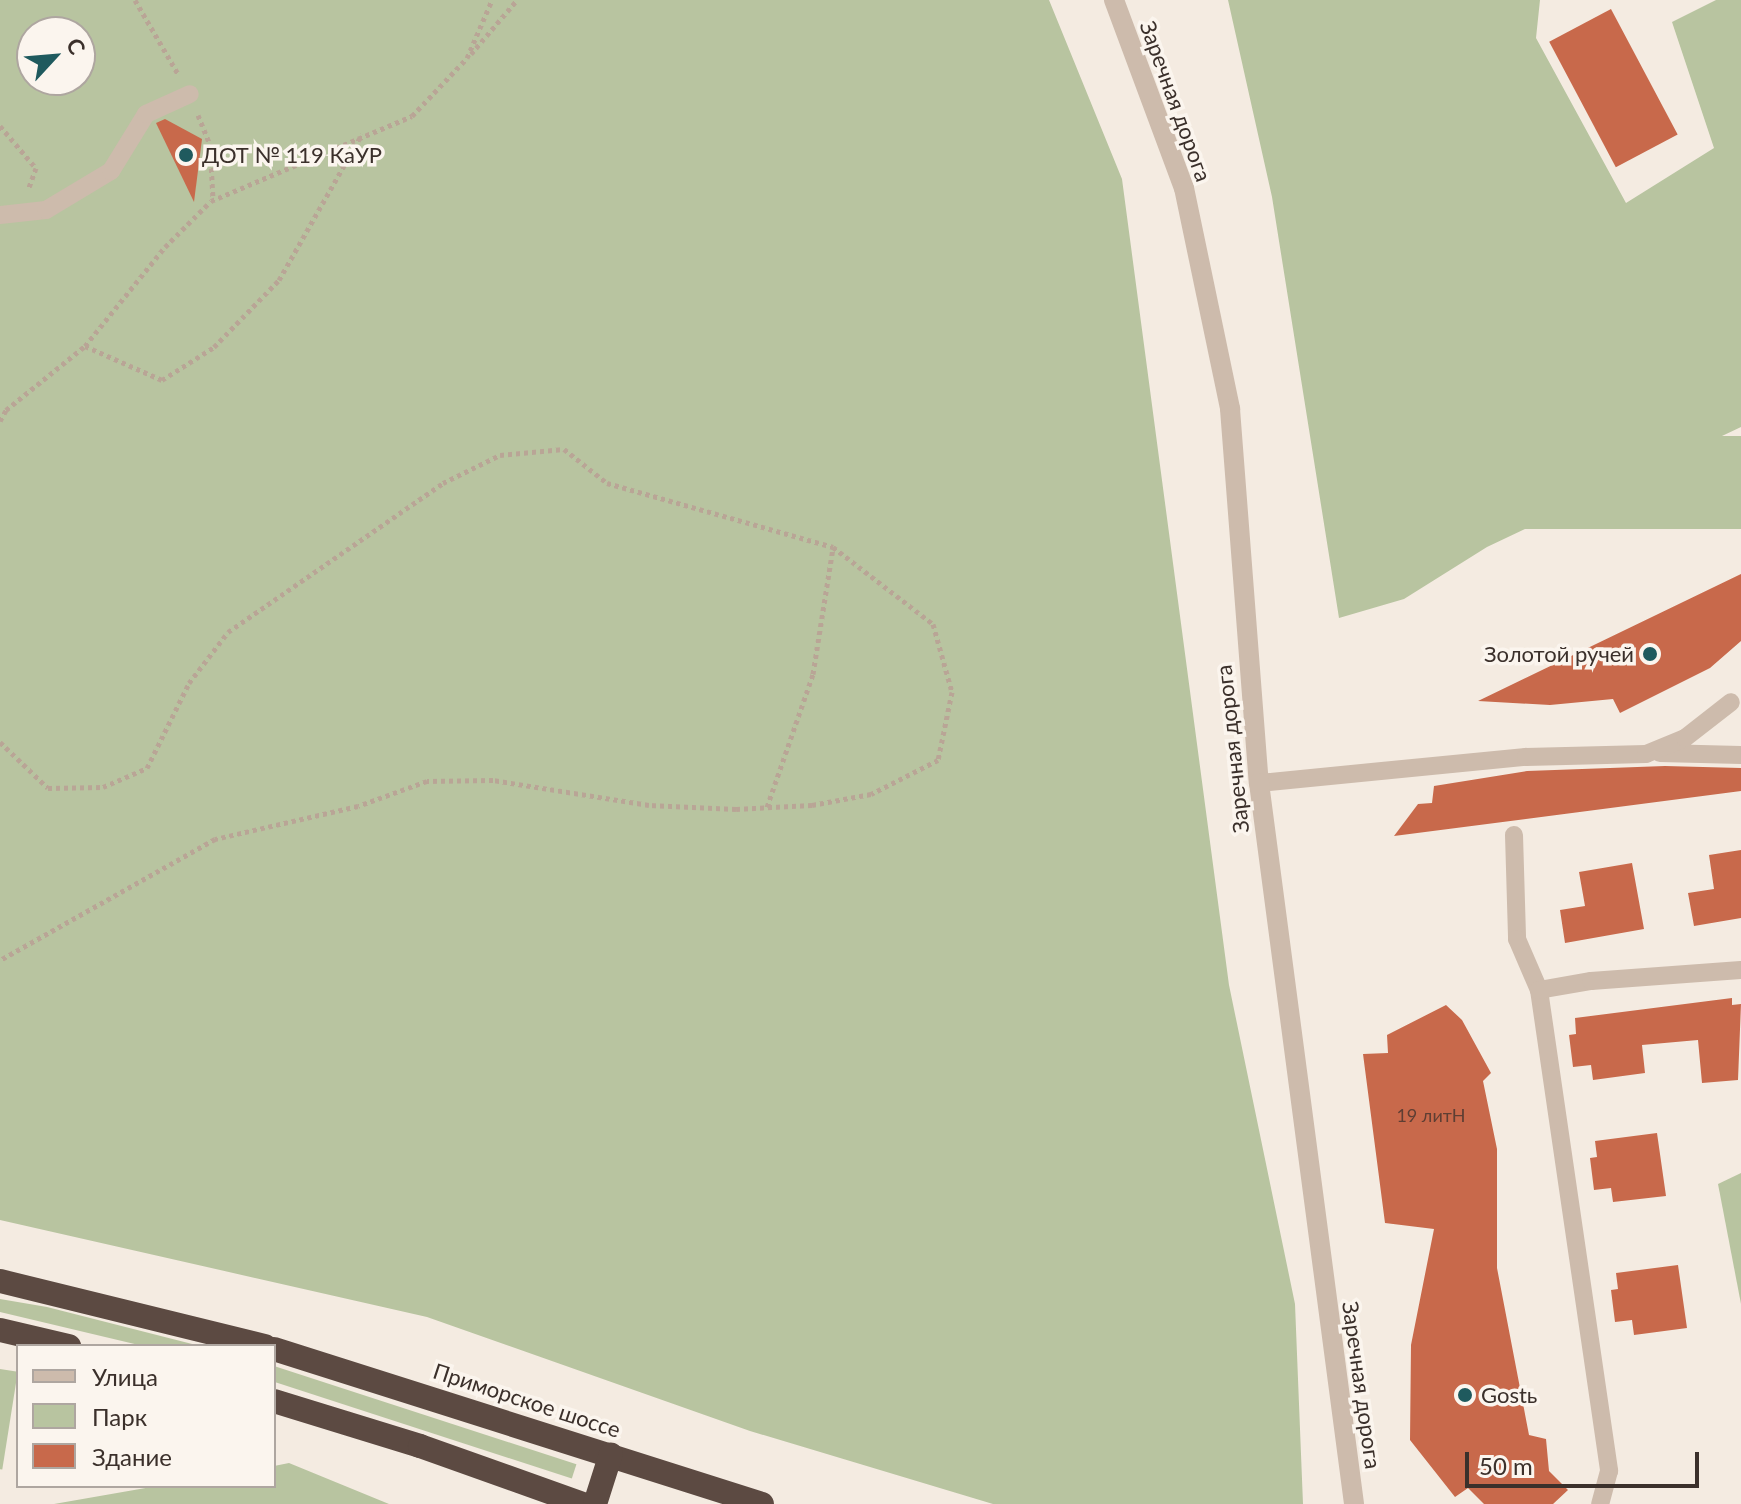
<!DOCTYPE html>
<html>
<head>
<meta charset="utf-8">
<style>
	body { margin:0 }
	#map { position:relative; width:1741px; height:1504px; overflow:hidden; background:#f4ebe1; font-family:Lato,sans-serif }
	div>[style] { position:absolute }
	.green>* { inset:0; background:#b8c4a0; transform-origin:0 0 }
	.building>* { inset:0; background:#c8694b; transform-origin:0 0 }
	.path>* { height:5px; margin-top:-2.5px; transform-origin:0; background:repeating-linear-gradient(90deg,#b9a596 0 4px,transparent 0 8px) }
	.lane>* { height:18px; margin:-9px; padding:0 9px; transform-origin:9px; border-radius:9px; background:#cdbbac }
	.street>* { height:20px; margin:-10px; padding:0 10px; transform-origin:10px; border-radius:10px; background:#cdbbac }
	.highway>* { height:24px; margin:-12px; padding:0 12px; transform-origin:12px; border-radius:12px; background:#5c4a42 }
	.dots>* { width:22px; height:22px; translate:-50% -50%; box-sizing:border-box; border:4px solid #fbf5ee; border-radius:50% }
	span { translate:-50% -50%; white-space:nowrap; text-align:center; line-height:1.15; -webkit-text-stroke:7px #fbf5ee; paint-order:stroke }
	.number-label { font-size:18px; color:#5e3e33 }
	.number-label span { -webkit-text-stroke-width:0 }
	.street-label { font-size:22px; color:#3b302b }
	.poi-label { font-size:22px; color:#3b302b }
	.left { translate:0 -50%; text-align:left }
	.right { translate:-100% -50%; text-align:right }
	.legend { position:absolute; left:16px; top:1344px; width:260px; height:144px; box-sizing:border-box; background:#fbf5ee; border:2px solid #aea6a0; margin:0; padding:10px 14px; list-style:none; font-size:24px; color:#3b302b }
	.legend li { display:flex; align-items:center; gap:16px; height:40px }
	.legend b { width:40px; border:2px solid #aea6a0 }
	.north { position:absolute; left:16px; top:16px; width:80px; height:80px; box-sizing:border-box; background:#fbf5ee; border:2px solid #aea6a0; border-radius:50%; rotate:64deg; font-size:22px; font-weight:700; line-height:32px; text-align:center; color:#3b302b }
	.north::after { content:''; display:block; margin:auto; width:28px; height:36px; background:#1f5a5e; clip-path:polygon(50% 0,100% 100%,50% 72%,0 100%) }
	.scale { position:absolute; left:1465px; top:1452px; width:234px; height:36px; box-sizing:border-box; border:4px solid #3b302b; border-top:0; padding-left:10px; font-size:24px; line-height:28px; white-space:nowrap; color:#3b302b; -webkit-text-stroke:6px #fbf5ee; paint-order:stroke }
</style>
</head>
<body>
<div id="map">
	<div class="green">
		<div style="clip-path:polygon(evenodd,0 0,1049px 0,1122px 179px,1229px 985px,1295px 1304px,1303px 1504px,993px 1504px,750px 1431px,427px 1317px,0 1220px,0 0,32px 32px,80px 32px,80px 80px,32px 80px,32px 32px)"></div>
		<div style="clip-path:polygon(1228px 0,1540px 0,1536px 38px,1626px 203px,1714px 148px,1672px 22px,1716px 0,1741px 0,1741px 427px,1487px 547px,1404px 599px,1339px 618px,1272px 197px)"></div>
		<div style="left:1741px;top:436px;width:93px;height:413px;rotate:90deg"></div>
		<div style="clip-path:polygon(1741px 1173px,1741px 1304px,1718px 1184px)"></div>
		<div style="clip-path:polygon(0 1299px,47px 1307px,200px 1346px,143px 1346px,0 1312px)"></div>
		<div style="left:274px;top:1366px;width:318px;height:15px;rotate:18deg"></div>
		<div style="left:0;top:1369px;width:18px;height:99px;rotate:9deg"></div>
		<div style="clip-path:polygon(289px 1463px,389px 1504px,54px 1504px,157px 1486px,274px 1486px,274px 1466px)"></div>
	</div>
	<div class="building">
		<div style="left:1611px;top:9px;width:142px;height:70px;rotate:62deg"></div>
		<div style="clip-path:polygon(165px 119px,202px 139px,194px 202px,156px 123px)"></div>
		<div style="clip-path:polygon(1741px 574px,1741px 641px,1710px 668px,1620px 713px,1613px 699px,1550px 705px,1478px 701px)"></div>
		<div style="clip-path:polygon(1665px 766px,1741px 768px,1741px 791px,1394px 836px,1418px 804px,1432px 803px,1434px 786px,1527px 771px)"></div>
		<div style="clip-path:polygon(1741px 850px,1741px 918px,1694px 926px,1688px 893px,1714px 889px,1709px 855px)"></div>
		<div style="clip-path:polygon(1632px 863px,1644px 929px,1565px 943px,1560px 910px,1585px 906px,1579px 872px)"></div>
		<div style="clip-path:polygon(1732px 998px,1732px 1005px,1741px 1004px,1738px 1080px,1702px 1083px,1698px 1040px,1642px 1045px,1645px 1073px,1593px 1080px,1591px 1065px,1573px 1067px,1569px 1035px,1576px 1034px,1575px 1018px)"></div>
		<div style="clip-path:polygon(1446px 1005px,1462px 1020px,1491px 1073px,1483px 1081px,1497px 1149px,1497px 1268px,1529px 1435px,1546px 1439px,1549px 1471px,1568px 1490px,1553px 1504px,1484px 1504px,1468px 1488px,1455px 1497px,1410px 1440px,1411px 1345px,1434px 1229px,1385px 1223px,1363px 1054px,1388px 1053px,1387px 1035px)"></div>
		<div style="clip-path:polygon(1657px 1133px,1666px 1196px,1613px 1202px,1611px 1188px,1594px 1190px,1590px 1158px,1597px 1157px,1595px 1141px)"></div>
		<div style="clip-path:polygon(1678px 1265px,1687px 1328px,1634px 1335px,1632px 1320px,1615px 1322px,1611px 1290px,1618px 1289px,1616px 1273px)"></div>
	</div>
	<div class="path">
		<div style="left:135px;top:0;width:86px;rotate:59.8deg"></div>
		<div style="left:471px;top:54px;width:71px;rotate:-49.6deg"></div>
		<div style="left:198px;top:115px;width:31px;rotate:68deg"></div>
		<div style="left:210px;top:144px;width:56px;rotate:86.9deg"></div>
		<div style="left:0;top:126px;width:55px;rotate:49.4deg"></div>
		<div style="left:36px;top:168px;width:23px;rotate:110deg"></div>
		<div style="left:85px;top:346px;width:84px;rotate:23.8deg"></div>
		<div style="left:162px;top:380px;width:62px;rotate:-32.4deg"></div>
		<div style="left:214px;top:347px;width:93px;rotate:-45.9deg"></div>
		<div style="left:279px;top:280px;width:168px;rotate:-60.4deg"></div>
		<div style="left:0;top:421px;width:13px;rotate:-61deg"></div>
		<div style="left:6px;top:410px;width:102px;rotate:-39deg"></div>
		<div style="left:85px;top:346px;width:127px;rotate:-51.1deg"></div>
		<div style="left:165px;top:247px;width:65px;rotate:-45deg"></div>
		<div style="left:211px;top:201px;width:218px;rotate:-22.9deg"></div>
		<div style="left:412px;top:116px;width:80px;rotate:-46.5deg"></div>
		<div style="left:467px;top:58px;width:63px;rotate:-66.7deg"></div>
		<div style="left:0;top:742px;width:66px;rotate:43.8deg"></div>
		<div style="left:48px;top:788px;width:55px;rotate:-1deg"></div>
		<div style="left:103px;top:787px;width:48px;rotate:-23.4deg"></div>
		<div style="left:147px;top:768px;width:95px;rotate:-63.7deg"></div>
		<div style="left:189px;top:683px;width:64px;rotate:-52.6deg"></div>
		<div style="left:228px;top:632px;width:262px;rotate:-34.7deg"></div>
		<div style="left:443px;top:483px;width:64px;rotate:-26.2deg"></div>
		<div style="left:500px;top:455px;width:64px;rotate:-5.4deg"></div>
		<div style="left:564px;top:449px;width:55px;rotate:38.3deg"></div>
		<div style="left:607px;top:483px;width:235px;rotate:15.8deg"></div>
		<div style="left:833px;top:547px;width:126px;rotate:37.6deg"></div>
		<div style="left:933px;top:624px;width:71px;rotate:74.4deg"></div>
		<div style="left:952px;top:692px;width:69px;rotate:101.6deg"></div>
		<div style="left:938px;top:760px;width:75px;rotate:153.1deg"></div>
		<div style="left:871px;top:794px;width:60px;rotate:169.4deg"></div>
		<div style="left:812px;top:805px;width:76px;rotate:177deg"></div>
		<div style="left:736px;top:809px;width:87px;rotate:-177.4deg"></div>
		<div style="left:649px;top:805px;width:158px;rotate:-170.9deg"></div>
		<div style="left:493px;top:780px;width:66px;rotate:179.1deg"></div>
		<div style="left:427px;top:781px;width:73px;rotate:160.1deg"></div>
		<div style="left:358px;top:806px;width:147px;rotate:167deg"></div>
		<div style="left:215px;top:839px;width:247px;rotate:150.6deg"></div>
		<div style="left:767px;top:807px;width:141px;rotate:-70.9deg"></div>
		<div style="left:813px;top:674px;width:128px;rotate:-81deg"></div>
	</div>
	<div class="lane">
		<div style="left:0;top:215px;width:46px;rotate:-6.2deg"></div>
		<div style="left:46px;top:210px;width:76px;rotate:-31deg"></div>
		<div style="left:111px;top:171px;width:67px;rotate:-58.4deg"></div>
		<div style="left:146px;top:114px;width:48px;rotate:-24.4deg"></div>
		<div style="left:1660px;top:753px;width:81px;rotate:1.4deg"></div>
		<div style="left:1259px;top:783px;width:268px;rotate:-5.6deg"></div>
		<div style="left:1526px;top:757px;width:120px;rotate:-1.4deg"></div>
		<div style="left:1646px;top:754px;width:42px;rotate:-22.3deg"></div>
		<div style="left:1685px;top:738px;width:58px;rotate:-38deg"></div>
		<div style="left:1514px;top:835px;width:104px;rotate:88.3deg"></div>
		<div style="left:1517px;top:939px;width:56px;rotate:66.7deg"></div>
		<div style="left:1539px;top:990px;width:486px;rotate:81.7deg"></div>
		<div style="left:1609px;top:1471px;width:34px;rotate:105deg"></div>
		<div style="left:1539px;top:990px;width:53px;rotate:-9.8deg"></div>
		<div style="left:1591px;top:981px;width:150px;rotate:-4.2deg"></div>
	</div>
	<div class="street">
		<div style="left:1114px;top:0;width:201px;rotate:69.6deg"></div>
		<div style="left:1184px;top:188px;width:226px;rotate:78.2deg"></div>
		<div style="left:1230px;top:409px;width:375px;rotate:85.6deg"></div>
		<div style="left:1259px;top:783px;width:727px;rotate:82.49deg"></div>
	</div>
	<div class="highway">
		<div style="left:0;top:1281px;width:273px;rotate:13.8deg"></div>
		<div style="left:0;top:1330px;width:71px;rotate:13.1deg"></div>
		<div style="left:274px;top:1349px;width:512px;rotate:17.62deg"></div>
		<div style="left:274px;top:1401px;width:153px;rotate:17.1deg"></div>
		<div style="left:420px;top:1446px;width:173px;rotate:19.6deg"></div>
		<div style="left:595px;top:1504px;width:52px;rotate:-72.3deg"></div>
	</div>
	<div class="dots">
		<div style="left:186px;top:155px;background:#1f5a5e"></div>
		<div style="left:1650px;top:654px;background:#1f5a5e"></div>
		<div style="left:1465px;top:1395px;background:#1f5a5e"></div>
	</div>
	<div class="number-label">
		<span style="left:1431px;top:1115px">19 литН</span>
	</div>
	<div class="street-label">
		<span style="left:1176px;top:101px;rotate:70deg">Заречная дорога</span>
		<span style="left:1232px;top:749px;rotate:-96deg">Заречная дорога</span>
		<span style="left:1362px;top:1385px;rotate:82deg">Заречная дорога</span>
		<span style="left:527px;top:1400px;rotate:18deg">Приморское шоссе</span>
	</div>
	<div class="poi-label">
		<span class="left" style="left:202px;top:155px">ДОТ № 119 КаУР</span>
		<span class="right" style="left:1634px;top:654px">Золотой ручей</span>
		<span class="left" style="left:1481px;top:1395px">Gostь</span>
	</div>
	<ul class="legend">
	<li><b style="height:10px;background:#cdbbac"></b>Улица</li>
	<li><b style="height:22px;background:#b8c4a0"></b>Парк</li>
	<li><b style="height:22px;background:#c8694b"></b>Здание</li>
	</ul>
	<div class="north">С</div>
	<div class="scale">50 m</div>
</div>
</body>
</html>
